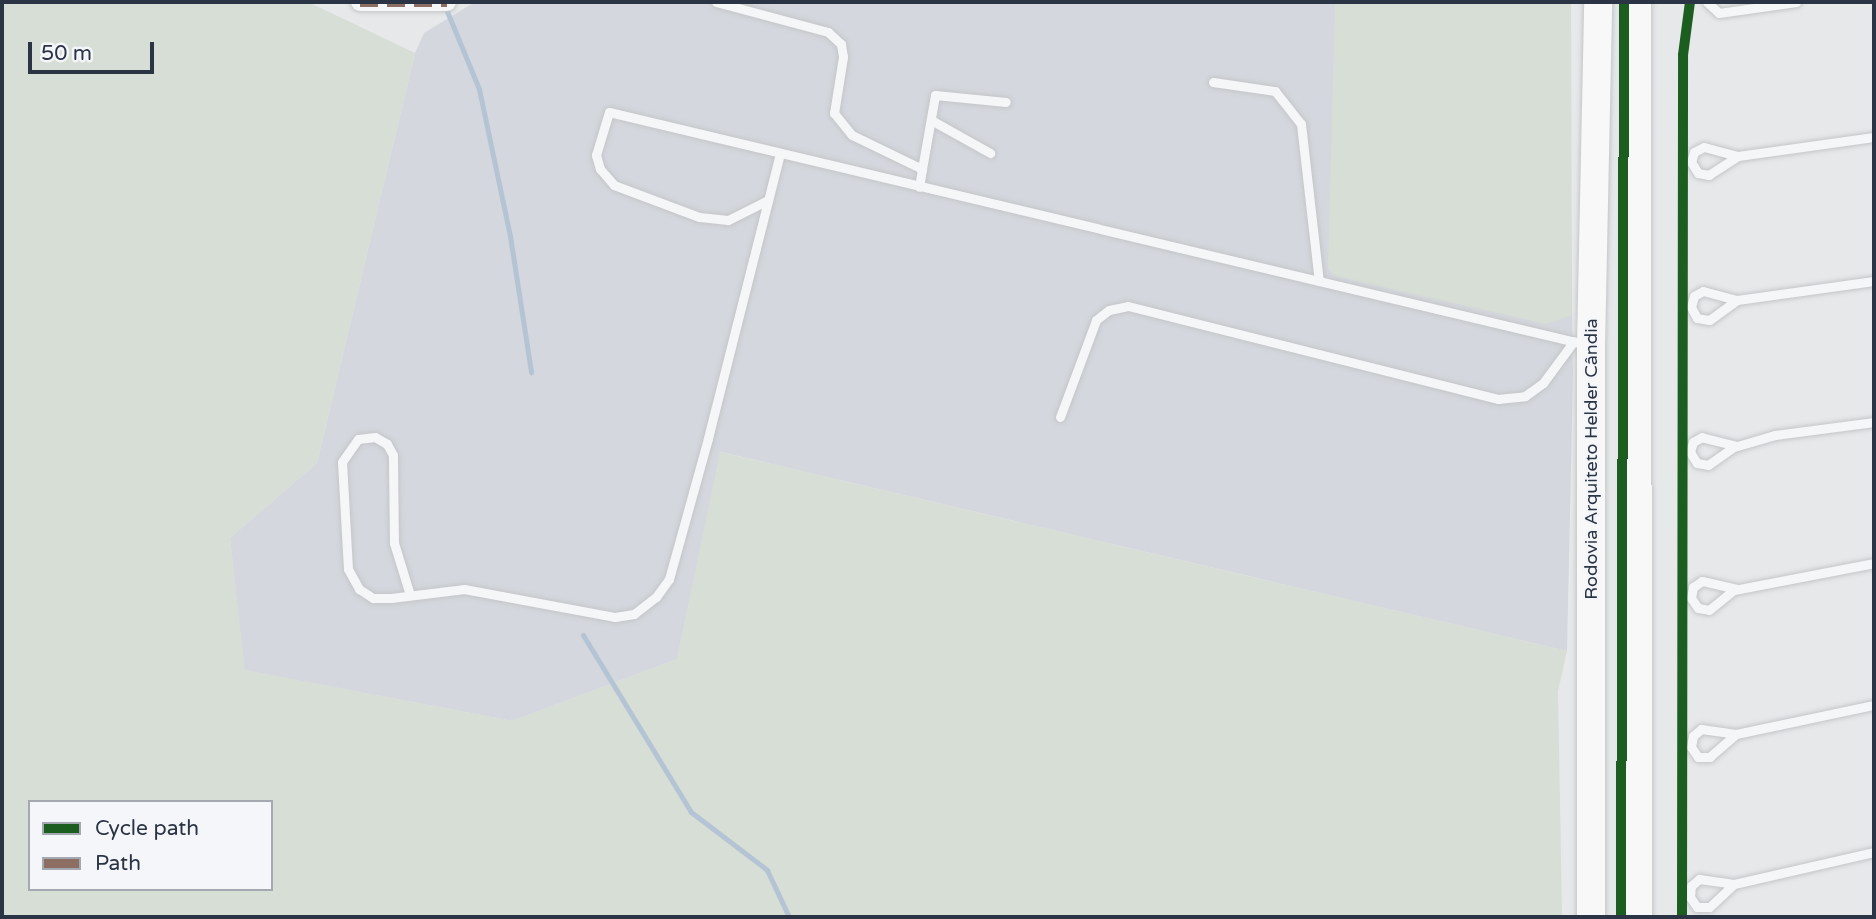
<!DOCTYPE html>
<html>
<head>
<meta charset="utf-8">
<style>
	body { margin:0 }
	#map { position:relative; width:1876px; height:919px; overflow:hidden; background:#e6e8ea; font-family:"Varela Round",sans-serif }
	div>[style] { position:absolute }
	.built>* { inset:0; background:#d4d7dd }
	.green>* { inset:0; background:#d6ded6 }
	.stream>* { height:5px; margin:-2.5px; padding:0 2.5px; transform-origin:2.5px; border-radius:2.5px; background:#b4c4d5 }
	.roads { filter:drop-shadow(0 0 2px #c4c6c8) drop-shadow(0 0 2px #c4c6c8) }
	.service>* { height:9px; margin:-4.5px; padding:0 4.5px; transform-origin:4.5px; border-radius:4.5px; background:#f5f6f7 }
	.minor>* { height:18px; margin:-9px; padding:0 9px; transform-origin:9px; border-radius:9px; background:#f5f6f7 }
	.primary>* { height:28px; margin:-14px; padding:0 14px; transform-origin:14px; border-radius:14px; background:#f8f8f8 }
	.quiet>* { height:9px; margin-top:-4.5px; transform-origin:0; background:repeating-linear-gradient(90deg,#8d6e63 0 18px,transparent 0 27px) }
	.cycleway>* { height:10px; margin:-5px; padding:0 5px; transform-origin:5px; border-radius:5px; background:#1b5e20 }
	span { translate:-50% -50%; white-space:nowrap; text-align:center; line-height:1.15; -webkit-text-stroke:5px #f4f6f9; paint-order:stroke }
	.street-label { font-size:18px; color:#2b3445 }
	.frame { position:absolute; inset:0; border:4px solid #2b3445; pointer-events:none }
	.legend { position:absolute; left:28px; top:800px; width:245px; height:91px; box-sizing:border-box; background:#f4f6f9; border:2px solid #a4a8b1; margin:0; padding:9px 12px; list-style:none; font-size:21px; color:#2b3445 }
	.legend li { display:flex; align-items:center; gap:14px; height:35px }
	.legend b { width:35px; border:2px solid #a4a8b1 }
	.scale { position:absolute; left:28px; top:42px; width:126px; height:32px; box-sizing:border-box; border:4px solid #2b3445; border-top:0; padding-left:9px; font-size:21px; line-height:24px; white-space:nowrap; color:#2b3445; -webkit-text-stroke:5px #f4f6f9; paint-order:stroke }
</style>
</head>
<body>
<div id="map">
	<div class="built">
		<div style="clip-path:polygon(475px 2px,1568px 2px,1573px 374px,1567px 651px,721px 452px,677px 659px,512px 721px,244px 670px,230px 538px,317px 463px,415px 53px,424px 33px)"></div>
	</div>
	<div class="green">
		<div style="clip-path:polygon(evenodd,2px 2px,308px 2px,415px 53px,317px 463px,230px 538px,245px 670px,512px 721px,677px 659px,720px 452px,1567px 651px,1558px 691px,1562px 917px,2px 917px,2px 2px,30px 802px,271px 802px,271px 889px,30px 889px,30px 802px)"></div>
		<div style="clip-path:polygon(1335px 2px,1571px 2px,1572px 315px,1546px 324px,1334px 276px,1328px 268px)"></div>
	</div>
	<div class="stream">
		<div style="left:444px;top:4px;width:92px;rotate:67.6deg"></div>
		<div style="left:479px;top:89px;width:150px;rotate:78.1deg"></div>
		<div style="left:510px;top:236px;width:138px;rotate:81.2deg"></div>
		<div style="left:583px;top:635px;width:207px;rotate:58.6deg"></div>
		<div style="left:691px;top:812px;width:96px;rotate:37.3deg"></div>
		<div style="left:767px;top:870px;width:52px;rotate:64.9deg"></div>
	</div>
	<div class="roads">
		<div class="service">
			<div style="left:716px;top:2px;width:116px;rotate:15deg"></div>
			<div style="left:828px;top:32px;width:18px;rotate:43deg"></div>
			<div style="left:841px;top:44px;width:13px;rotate:81deg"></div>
			<div style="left:843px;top:57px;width:57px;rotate:99.1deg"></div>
			<div style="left:834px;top:113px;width:28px;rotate:51deg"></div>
			<div style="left:852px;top:135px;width:78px;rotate:25.9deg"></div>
			<div style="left:922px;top:169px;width:18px;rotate:99deg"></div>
			<div style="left:1707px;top:2px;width:16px;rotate:43deg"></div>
			<div style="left:1719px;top:13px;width:78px;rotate:-8.1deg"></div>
			<div style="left:1213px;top:82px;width:63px;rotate:8.3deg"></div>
			<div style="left:1275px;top:91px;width:42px;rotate:51.8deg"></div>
			<div style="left:1301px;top:124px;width:158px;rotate:83.5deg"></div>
			<div style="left:931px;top:120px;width:68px;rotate:29.2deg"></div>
			<div style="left:1738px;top:156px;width:35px;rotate:147deg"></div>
			<div style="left:1709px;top:175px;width:11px;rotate:-170deg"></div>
			<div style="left:1698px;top:173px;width:13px;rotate:-122deg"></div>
			<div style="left:1691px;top:162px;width:10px;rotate:-73deg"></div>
			<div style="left:1694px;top:152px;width:11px;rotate:-27deg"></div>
			<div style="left:1704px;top:147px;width:35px;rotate:15deg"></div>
			<div style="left:1738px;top:156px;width:137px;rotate:-8deg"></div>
			<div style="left:922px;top:169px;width:75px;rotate:-80deg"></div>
			<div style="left:935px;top:95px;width:71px;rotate:5.6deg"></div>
			<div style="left:768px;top:200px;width:45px;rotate:153.4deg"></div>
			<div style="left:728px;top:220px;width:29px;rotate:-174deg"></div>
			<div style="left:699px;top:217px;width:91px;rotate:-159.4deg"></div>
			<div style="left:614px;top:185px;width:21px;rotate:-131deg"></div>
			<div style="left:600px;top:169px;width:15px;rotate:-106deg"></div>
			<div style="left:596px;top:155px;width:45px;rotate:-73.2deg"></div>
			<div style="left:609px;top:112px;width:1006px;rotate:13.39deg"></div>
			<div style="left:1737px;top:300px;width:34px;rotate:144deg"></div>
			<div style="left:1709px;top:320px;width:12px;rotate:-171deg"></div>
			<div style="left:1697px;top:318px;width:13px;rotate:-119deg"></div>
			<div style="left:1691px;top:307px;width:11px;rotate:-75deg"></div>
			<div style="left:1694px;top:296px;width:10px;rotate:-29deg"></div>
			<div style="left:1703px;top:291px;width:35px;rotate:15deg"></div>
			<div style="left:1737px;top:300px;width:138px;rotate:-7.9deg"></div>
			<div style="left:1060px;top:417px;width:103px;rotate:-69.6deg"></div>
			<div style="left:1096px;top:320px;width:16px;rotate:-38deg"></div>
			<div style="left:1109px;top:310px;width:19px;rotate:-12deg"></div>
			<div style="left:1128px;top:306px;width:382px;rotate:14.1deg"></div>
			<div style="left:1498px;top:399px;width:27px;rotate:-6deg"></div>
			<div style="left:1525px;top:396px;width:22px;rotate:-36deg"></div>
			<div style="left:1543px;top:383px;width:52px;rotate:-53.6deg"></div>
			<div style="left:1737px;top:446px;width:36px;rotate:-166deg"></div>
			<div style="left:1702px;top:437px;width:10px;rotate:151deg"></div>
			<div style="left:1693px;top:442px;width:10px;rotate:107deg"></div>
			<div style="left:1690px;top:452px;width:13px;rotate:58deg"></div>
			<div style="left:1697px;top:463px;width:11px;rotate:10deg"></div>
			<div style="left:1708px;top:465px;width:32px;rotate:-35deg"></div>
			<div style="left:1734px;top:447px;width:43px;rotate:-16.3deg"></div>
			<div style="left:1775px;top:435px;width:100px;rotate:-7.5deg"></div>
			<div style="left:1737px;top:589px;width:36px;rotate:-167deg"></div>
			<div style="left:1702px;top:581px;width:11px;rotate:146deg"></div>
			<div style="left:1693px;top:587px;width:11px;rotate:100deg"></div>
			<div style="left:1691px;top:598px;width:12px;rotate:55deg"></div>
			<div style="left:1698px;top:608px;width:11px;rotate:10deg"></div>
			<div style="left:1709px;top:610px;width:32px;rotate:-39deg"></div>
			<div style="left:1734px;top:590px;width:143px;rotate:-10.9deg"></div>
			<div style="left:410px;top:595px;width:54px;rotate:-107.1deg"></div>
			<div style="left:394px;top:543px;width:88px;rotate:-90.7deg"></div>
			<div style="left:393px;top:455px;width:13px;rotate:-119deg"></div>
			<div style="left:387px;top:444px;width:14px;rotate:-150deg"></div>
			<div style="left:375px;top:437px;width:17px;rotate:173deg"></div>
			<div style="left:358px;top:439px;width:28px;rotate:125deg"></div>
			<div style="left:342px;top:462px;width:107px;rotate:86.8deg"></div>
			<div style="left:348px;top:569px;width:23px;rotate:61deg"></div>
			<div style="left:359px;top:589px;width:17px;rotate:33deg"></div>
			<div style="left:373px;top:598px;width:18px"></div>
			<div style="left:391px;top:598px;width:74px;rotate:-7deg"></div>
			<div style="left:464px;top:589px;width:154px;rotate:10.5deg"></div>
			<div style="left:615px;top:617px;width:19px;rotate:-9deg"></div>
			<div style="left:634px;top:614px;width:28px;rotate:-38deg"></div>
			<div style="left:656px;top:597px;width:22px;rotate:-54deg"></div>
			<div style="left:669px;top:579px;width:146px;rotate:-74.5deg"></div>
			<div style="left:708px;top:438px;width:294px;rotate:-75.8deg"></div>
			<div style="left:1736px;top:734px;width:35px;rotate:139deg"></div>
			<div style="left:1710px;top:757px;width:12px;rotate:180deg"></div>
			<div style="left:1698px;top:757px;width:12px;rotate:-125deg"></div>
			<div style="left:1691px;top:747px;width:11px;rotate:-80deg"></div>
			<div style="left:1693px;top:736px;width:11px;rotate:-41deg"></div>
			<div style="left:1701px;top:729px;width:35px;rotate:8deg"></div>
			<div style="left:1736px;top:734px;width:141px;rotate:-11.9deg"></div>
			<div style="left:1734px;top:884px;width:34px;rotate:137deg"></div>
			<div style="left:1709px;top:907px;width:12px;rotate:180deg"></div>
			<div style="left:1697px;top:907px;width:12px;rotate:-125deg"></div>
			<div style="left:1690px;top:897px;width:11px;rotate:-85deg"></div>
			<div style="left:1691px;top:886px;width:11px;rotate:-41deg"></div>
			<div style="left:1699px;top:879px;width:35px;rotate:8deg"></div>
			<div style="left:1734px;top:884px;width:144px;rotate:-12.9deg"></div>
		</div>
		<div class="minor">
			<div style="left:360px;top:2px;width:87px"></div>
		</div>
		<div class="primary">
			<div style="left:1637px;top:2px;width:915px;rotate:89.94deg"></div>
			<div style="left:1591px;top:917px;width:571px;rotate:-90deg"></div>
			<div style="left:1591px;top:346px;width:344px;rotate:-88.8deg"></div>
		</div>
	</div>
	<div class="quiet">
		<div style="left:360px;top:2px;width:87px"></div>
	</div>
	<div class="cycleway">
		<div style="left:1621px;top:917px;width:915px;rotate:-89.81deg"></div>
		<div style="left:1682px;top:917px;width:862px;rotate:-89.93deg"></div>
		<div style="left:1683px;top:55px;width:53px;rotate:-82.5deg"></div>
	</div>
	<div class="street-label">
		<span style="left:1591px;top:459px;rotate:-90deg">Rodovia Arquiteto Helder Cândia</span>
	</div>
	<div class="frame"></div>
	<ul class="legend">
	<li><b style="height:9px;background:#1b5e20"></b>Cycle path</li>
	<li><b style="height:9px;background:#8d6e63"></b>Path</li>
	</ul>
	<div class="scale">50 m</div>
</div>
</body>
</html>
